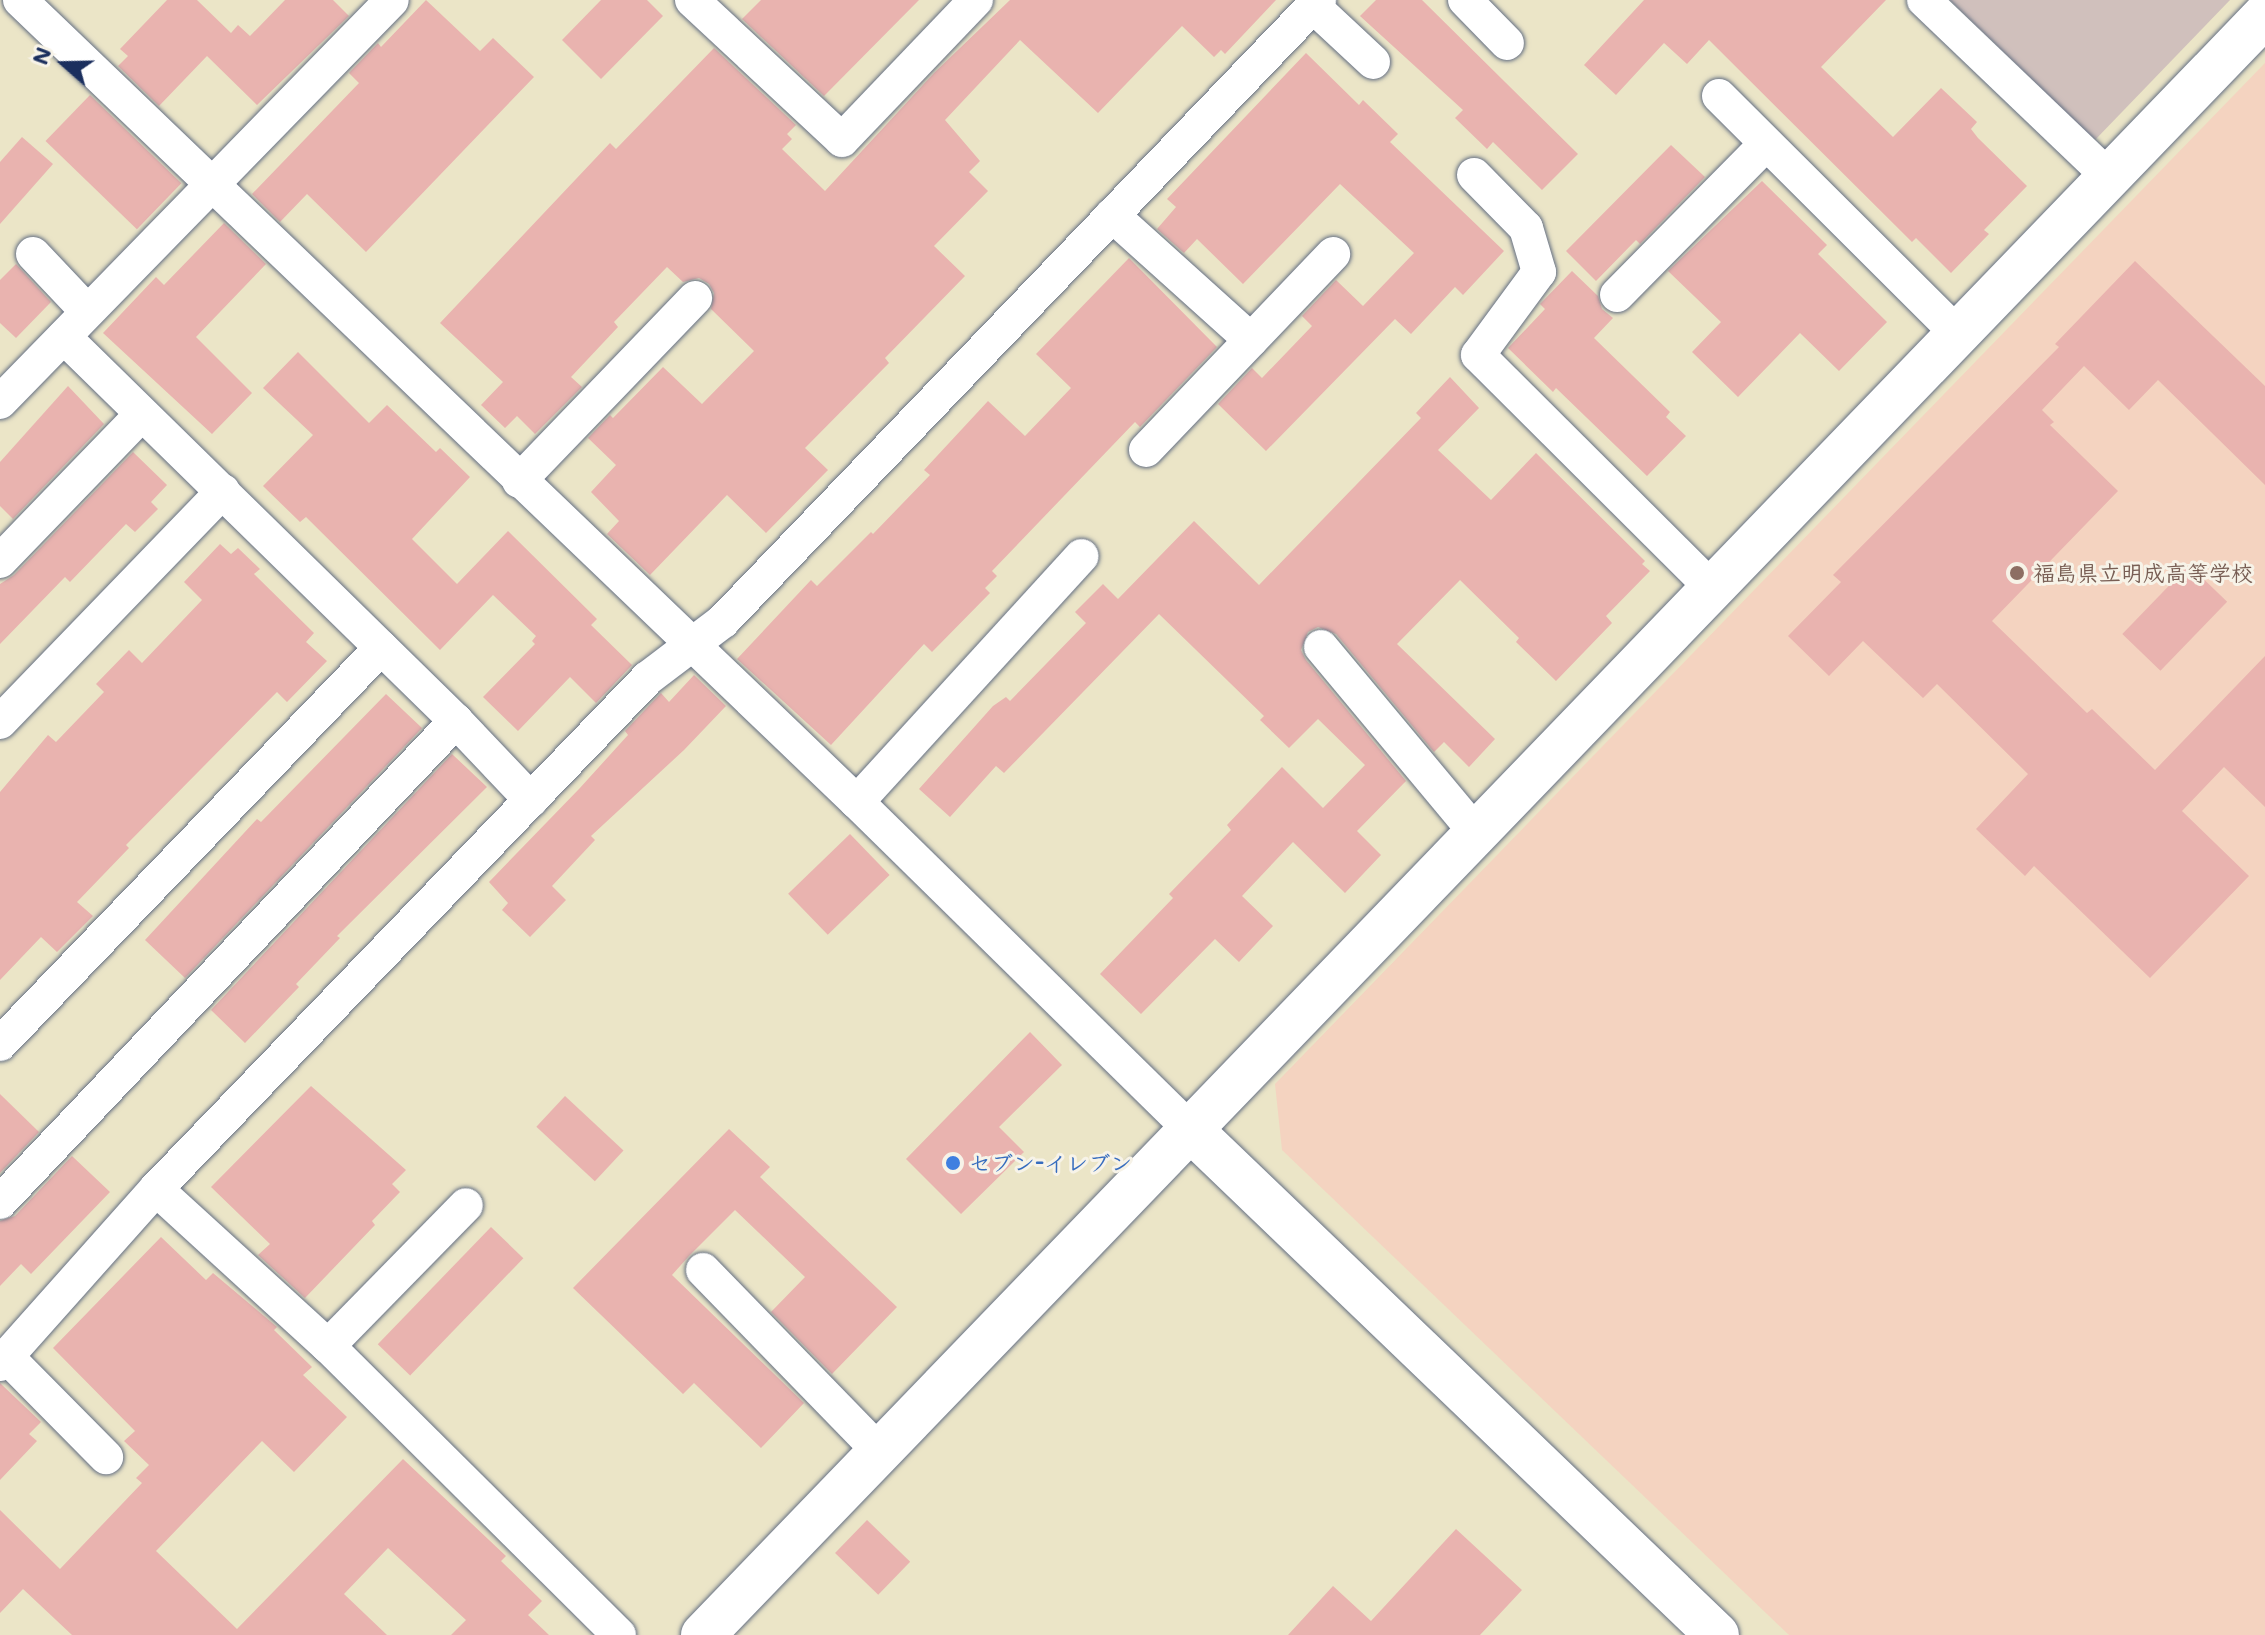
<!DOCTYPE html>
<html>
<head>
<meta charset="utf-8">
<style>
	body { margin:0 }
	#map { position:relative; width:2265px; height:1635px; overflow:hidden; background:#ebe5c7; font-family:Mali,"Klee One",sans-serif }
	div>[style] { position:absolute }
	.built>* { inset:0; background:#f4d3c0 }
	.industrial>* { inset:0; background:#d0c0bc }
	.building>* { inset:0; background:#e9b3af; transform-origin:0 0 }
	.roads { filter:drop-shadow(0 0 2px #646f83) drop-shadow(0 0 2px #646f83) }
	.street>* { height:34px; margin:-17px; padding:0 17px; transform-origin:17px; border-radius:17px; background:#fff }
	.secondary>* { height:44px; margin:-22px; padding:0 22px; transform-origin:22px; border-radius:22px; background:#fff }
	.dots>* { width:22px; height:22px; translate:-50% -50%; box-sizing:border-box; border:4px solid #f7f3e8; border-radius:50% }
	span { translate:-50% -50%; white-space:nowrap; text-align:center; line-height:1.15; -webkit-text-stroke:6px #f7f3e8; paint-order:stroke }
	.education-label { font-size:22px; color:#785e54; font-weight:700 }
	.left { translate:0 -50%; text-align:left }
	.shop-label { font-size:22px; color:#366cbe; font-weight:700 }
	.north { position:absolute; left:24px; top:24px; width:80px; height:80px; -webkit-text-stroke:6px #f7f3e8; paint-order:stroke; rotate:290deg; font-size:22px; font-weight:700; line-height:32px; text-align:center; color:#1b2f5e }
	.north::after { content:''; display:block; margin:auto; width:28px; height:36px; background:#1b2f5e; clip-path:polygon(50% 0,100% 100%,50% 72%,0 100%) }
</style>
</head>
<body>
<div id="map">
	<div class="built">
		<div style="clip-path:polygon(2265px 63px,2265px 1635px,1789px 1635px,1282px 1150px,1275px 1084px)"></div>
	</div>
	<div class="industrial">
		<div style="clip-path:polygon(1950px 0,2230px 0,2095px 140px)"></div>
	</div>
	<div class="building">
		<div style="clip-path:polygon(167px 0,197px 0,231px 33px,238px 25px,250px 36px,285px 0,333px 0,349px 16px,257px 105px,207px 56px,159px 106px,118px 66px,128px 56px,120px 49px)"></div>
		<div style="clip-path:polygon(426px 0,480px 51px,493px 38px,534px 77px,366px 252px,307px 194px,280px 222px,252px 194px,359px 83px,349px 73px,378px 43px,381px 47px)"></div>
		<div style="clip-path:polygon(601px 0,647px 0,663px 16px,601px 79px,562px 40px)"></div>
		<div style="clip-path:polygon(761px 0,919px 0,824px 96px,742px 19px)"></div>
		<div style="clip-path:polygon(1010px 0,1276px 0,1225px 54px,1221px 50px,1214px 57px,1182px 26px,1098px 113px,1020px 40px,945px 120px,980px 161px,969px 172px,988px 191px,934px 246px,965px 276px,885px 358px,889px 363px,805px 448px,828px 470px,766px 533px,727px 495px,650px 575px,607px 534px,619px 521px,591px 492px,616px 465px,588px 438px,610px 415px,613px 418px,663px 367px,702px 404px,754px 351px,711px 309px,714px 293px,709px 284px,699px 278px,683px 282px,667px 267px,614px 322px,618px 327px,571px 377px,582px 387px,535px 434px,517px 416px,505px 428px,481px 405px,503px 382px,440px 323px,610px 143px,616px 149px,714px 48px,796px 125px,787px 134px,792px 139px,782px 149px,825px 191px,934px 73px)"></div>
		<div style="clip-path:polygon(1376px 0,1422px 0,1578px 154px,1542px 190px,1493px 142px,1487px 149px,1455px 118px,1463px 110px,1360px 16px)"></div>
		<div style="clip-path:polygon(1644px 0,1886px 0,1821px 67px,1893px 137px,1941px 88px,1977px 122px,1971px 129px,1978px 138px,2027px 186px,1984px 230px,1989px 234px,1951px 273px,1916px 238px,1912px 242px,1709px 40px,1687px 64px,1664px 43px,1616px 95px,1584px 65px)"></div>
		<div style="clip-path:polygon(1306px 53px,1359px 105px,1363px 100px,1398px 134px,1390px 142px,1504px 251px,1463px 295px,1455px 287px,1411px 334px,1395px 319px,1266px 451px,1218px 404px,1252px 368px,1262px 378px,1312px 326px,1302px 316px,1336px 280px,1363px 306px,1414px 253px,1340px 184px,1243px 284px,1197px 239px,1184px 253px,1157px 229px,1176px 207px,1167px 199px)"></div>
		<div style="left:90px;top:95px;width:127px;height:64px;rotate:44deg"></div>
		<div style="clip-path:polygon(22px 137px,53px 164px,0 224px,0 162px)"></div>
		<div style="clip-path:polygon(1671px 145px,1705px 177px,1640px 244px,1636px 240px,1596px 281px,1566px 251px)"></div>
		<div style="clip-path:polygon(1762px 181px,1827px 245px,1818px 254px,1887px 322px,1839px 371px,1800px 333px,1738px 397px,1692px 352px,1721px 322px,1668px 271px)"></div>
		<div style="clip-path:polygon(224px 223px,266px 264px,196px 337px,252px 393px,212px 434px,103px 333px,156px 277px,164px 285px)"></div>
		<div style="clip-path:polygon(1129px 258px,1217px 347px,1140px 427px,1135px 422px,992px 571px,997px 576px,985px 588px,990px 593px,932px 652px,924px 644px,831px 745px,737px 659px,811px 580px,817px 586px,871px 532px,873px 534px,930px 475px,924px 470px,988px 401px,1025px 436px,1071px 388px,1036px 354px)"></div>
		<div style="clip-path:polygon(2135px 261px,2265px 386px,2265px 485px,2158px 380px,2129px 410px,2084px 366px,2042px 410px,2054px 422px,2050px 425px,2118px 491px,1992px 621px,2087px 713px,2092px 709px,2155px 770px,2265px 656px,2265px 807px,2224px 767px,2182px 811px,2249px 876px,2150px 978px,2034px 866px,2025px 876px,1976px 829px,2028px 774px,1937px 684px,1923px 698px,1863px 641px,1829px 676px,1788px 636px,1841px 582px,1833px 575px,2059px 347px,2055px 344px)"></div>
		<div style="clip-path:polygon(16px 264px,51px 302px,16px 338px,0 323px,0 280px)"></div>
		<div style="clip-path:polygon(1572px 271px,1598px 296px,1602px 309px,1613px 318px,1594px 338px,1670px 412px,1666px 417px,1686px 436px,1647px 476px,1556px 388px,1553px 392px,1508px 348px,1545px 309px,1540px 304px)"></div>
		<div style="clip-path:polygon(298px 352px,369px 423px,387px 405px,436px 452px,440px 448px,470px 477px,412px 539px,457px 584px,508px 531px,597px 619px,591px 625px,632px 665px,596px 703px,570px 677px,518px 731px,483px 697px,535px 644px,532px 641px,536px 636px,493px 595px,440px 650px,306px 517px,300px 522px,263px 486px,313px 435px,263px 388px)"></div>
		<div style="clip-path:polygon(1450px 377px,1479px 408px,1438px 450px,1491px 500px,1536px 453px,1645px 561px,1642px 564px,1650px 571px,1606px 616px,1612px 623px,1556px 681px,1516px 642px,1519px 638px,1460px 580px,1397px 644px,1495px 739px,1469px 767px,1444px 742px,1434px 752px,1336px 634px,1318px 627px,1308px 632px,1301px 650px,1306px 660px,1406px 781px,1357px 831px,1381px 855px,1345px 893px,1293px 842px,1242px 896px,1273px 926px,1239px 962px,1215px 939px,1141px 1014px,1100px 974px,1173px 898px,1169px 894px,1231px 830px,1227px 825px,1282px 767px,1323px 808px,1365px 765px,1318px 719px,1289px 748px,1260px 720px,1264px 716px,1159px 614px,1004px 773px,996px 766px,950px 817px,919px 789px,993px 706px,1006px 697px,1010px 701px,1086px 623px,1075px 612px,1103px 584px,1118px 599px,1194px 521px,1259px 585px,1421px 418px,1416px 413px)"></div>
		<div style="clip-path:polygon(68px 386px,104px 424px,13px 519px,0 506px,0 462px)"></div>
		<div style="clip-path:polygon(133px 452px,167px 485px,151px 502px,158px 509px,135px 532px,126px 524px,70px 582px,65px 577px,0 644px,0 584px,14px 575px)"></div>
		<div style="clip-path:polygon(220px 544px,231px 554px,238px 548px,260px 569px,254px 574px,314px 633px,306px 642px,327px 661px,287px 702px,277px 692px,126px 845px,129px 848px,77px 902px,93px 916px,57px 952px,41px 937px,0 980px,0 792px,48px 735px,56px 742px,104px 692px,96px 684px,129px 650px,142px 663px,202px 600px,184px 582px)"></div>
		<div style="left:2189px;top:565px;width:53px;height:96px;rotate:44deg"></div>
		<div style="clip-path:polygon(694px 675px,726px 706px,684px 750px,591px 836px,595px 840px,552px 886px,566px 900px,530px 937px,502px 910px,508px 903px,489px 882px,579px 789px,628px 735px,625px 731px,661px 693px,669px 702px)"></div>
		<div style="clip-path:polygon(386px 694px,422px 728px,185px 978px,145px 940px,257px 819px,261px 822px)"></div>
		<div style="clip-path:polygon(452px 754px,487px 787px,337px 936px,340px 938px,296px 984px,299px 987px,245px 1043px,211px 1010px)"></div>
		<div style="left:850px;top:834px;width:57px;height:86px;rotate:46deg"></div>
		<div style="clip-path:polygon(1030px 1032px,1062px 1065px,999px 1127px,1024px 1152px,961px 1214px,906px 1159px)"></div>
		<div style="clip-path:polygon(311px 1086px,406px 1170px,392px 1184px,400px 1192px,372px 1221px,375px 1225px,305px 1298px,258px 1255px,270px 1244px,211px 1187px)"></div>
		<div style="clip-path:polygon(0 1094px,39px 1132px,0 1173px)"></div>
		<div style="left:565px;top:1096px;width:80px;height:42px;rotate:43deg"></div>
		<div style="clip-path:polygon(729px 1129px,770px 1167px,760px 1177px,897px 1307px,832px 1374px,771px 1312px,805px 1277px,735px 1210px,689px 1256px,672px 1275px,804px 1403px,761px 1448px,694px 1383px,683px 1394px,573px 1288px)"></div>
		<div style="clip-path:polygon(72px 1156px,110px 1192px,31px 1274px,21px 1264px,0 1286px,0 1221px,15px 1216px)"></div>
		<div style="left:491px;top:1227px;width:45px;height:163px;rotate:44deg"></div>
		<div style="clip-path:polygon(161px 1237px,206px 1280px,213px 1273px,277px 1327px,274px 1330px,312px 1367px,303px 1375px,347px 1417px,294px 1472px,262px 1441px,156px 1551px,237px 1629px,403px 1459px,506px 1556px,501px 1561px,542px 1601px,528px 1615px,549px 1635px,451px 1635px,466px 1620px,388px 1548px,344px 1594px,387px 1635px,72px 1635px,23px 1589px,0 1613px,0 1510px,60px 1569px,142px 1483px,136px 1478px,149px 1465px,124px 1441px,135px 1431px,53px 1348px)"></div>
		<div style="clip-path:polygon(0 1383px,41px 1422px,29px 1434px,37px 1441px,0 1480px)"></div>
		<div style="left:867px;top:1520px;width:60px;height:46px;rotate:44deg"></div>
		<div style="clip-path:polygon(1456px 1529px,1522px 1590px,1480px 1635px,1288px 1635px,1333px 1586px,1371px 1621px)"></div>
	</div>
	<div class="roads">
		<div class="street">
			<div style="left:20px;top:0;width:1159px;rotate:43.78deg"></div>
			<div style="left:857px;top:802px;width:468px;rotate:44.5deg"></div>
			<div style="left:692px;top:0;width:205px;rotate:43deg"></div>
			<div style="left:842px;top:140px;width:194px;rotate:-46.3deg"></div>
			<div style="left:1465px;top:0;width:60px;rotate:45.7deg"></div>
			<div style="left:1924px;top:0;width:255px;rotate:43.7deg"></div>
			<div style="left:1313px;top:6px;width:82px;rotate:43deg"></div>
			<div style="left:1719px;top:96px;width:337px;rotate:44.9deg"></div>
			<div style="left:1474px;top:175px;width:74px;rotate:45.5deg"></div>
			<div style="left:1526px;top:228px;width:46px;rotate:73.5deg"></div>
			<div style="left:1539px;top:272px;width:103px;rotate:126.3deg"></div>
			<div style="left:1478px;top:355px;width:333px;rotate:44.9deg"></div>
			<div style="left:1112px;top:215px;width:187px;rotate:42deg"></div>
			<div style="left:33px;top:254px;width:77px;rotate:46.6deg"></div>
			<div style="left:1617px;top:295px;width:211px;rotate:-45.4deg"></div>
			<div style="left:64px;top:337px;width:549px;rotate:44.41deg"></div>
			<div style="left:456px;top:721px;width:109px;rotate:46.5deg"></div>
			<div style="left:0;top:402px;width:561px;rotate:-45.72deg"></div>
			<div style="left:1146px;top:450px;width:271px;rotate:-46.3deg"></div>
			<div style="left:519px;top:481px;width:254px;rotate:-46.1deg"></div>
			<div style="left:0;top:561px;width:204px;rotate:-46deg"></div>
			<div style="left:1321px;top:647px;width:242px;rotate:50.2deg"></div>
			<div style="left:0;top:722px;width:321px;rotate:-46deg"></div>
			<div style="left:857px;top:802px;width:333px;rotate:-47.6deg"></div>
			<div style="left:0;top:1044px;width:550px;rotate:-46.11deg"></div>
			<div style="left:156px;top:1189px;width:233px;rotate:42.4deg"></div>
			<div style="left:328px;top:1346px;width:410px;rotate:44.8deg"></div>
			<div style="left:0;top:1202px;width:663px;rotate:-46.53deg"></div>
			<div style="left:703px;top:1270px;width:252px;rotate:45.8deg"></div>
			<div style="left:328px;top:1346px;width:197px;rotate:-45.6deg"></div>
			<div style="left:7px;top:1357px;width:141px;rotate:45.3deg"></div>
			<div style="left:0;top:1364px;width:234px;rotate:-48.3deg"></div>
			<div style="left:156px;top:1189px;width:709px;rotate:-46.09deg"></div>
			<div style="left:648px;top:678px;width:94px;rotate:-37.2deg"></div>
			<div style="left:723px;top:621px;width:861px;rotate:-46.18deg"></div>
		</div>
		<div class="secondary">
			<div style="left:1191px;top:1130px;width:729px;rotate:43.83deg"></div>
			<div style="left:703px;top:1635px;width:2250px;rotate:-46.04deg"></div>
		</div>
	</div>
	<div class="dots">
		<div style="left:2017px;top:573px;background:#8d6e63"></div>
		<div style="left:953px;top:1163px;background:#3f7fe0"></div>
	</div>
	<div class="education-label">
		<span class="left" style="left:2033px;top:573px">福島県立明成高等学校</span>
	</div>
	<div class="shop-label">
		<span class="left" style="left:969px;top:1163px">セブン-イレブン</span>
	</div>
	<div class="north">N</div>
</div>
</body>
</html>
